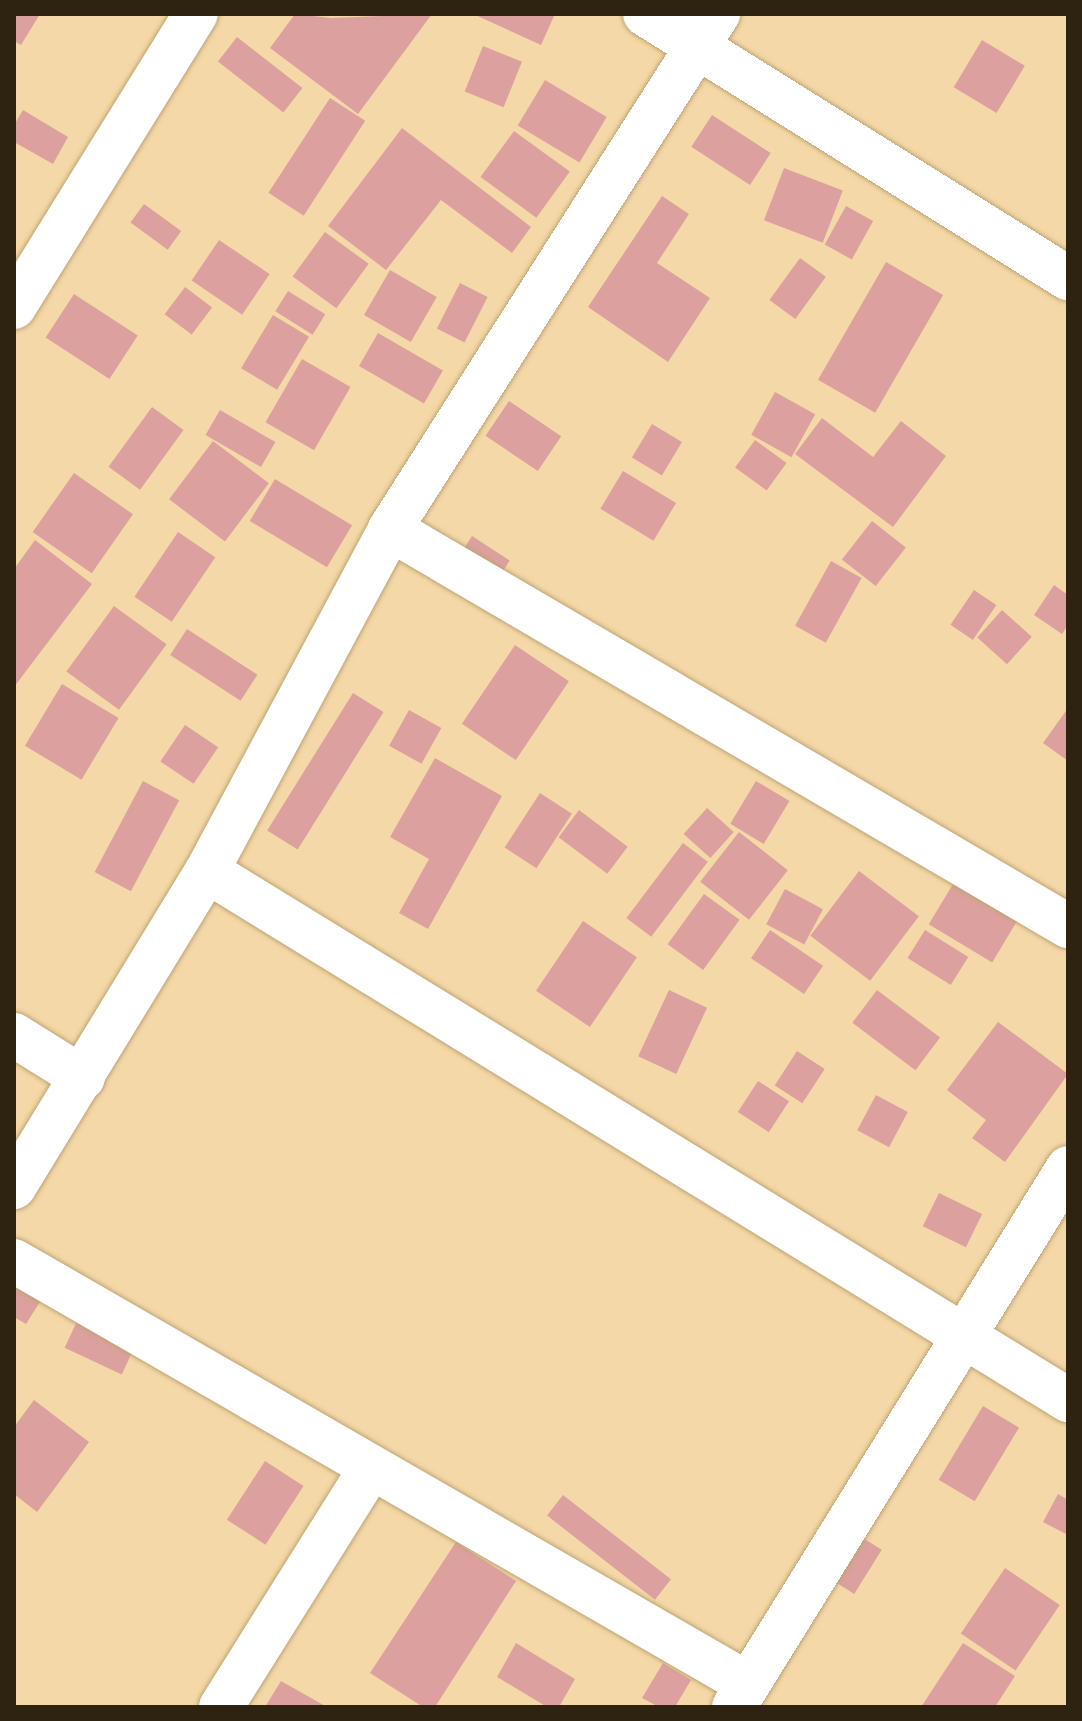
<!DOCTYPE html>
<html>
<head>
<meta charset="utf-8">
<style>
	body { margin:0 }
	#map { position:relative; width:1082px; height:1721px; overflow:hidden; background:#f5d8a7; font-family:"Fira Sans Condensed",sans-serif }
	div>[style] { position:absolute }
	.building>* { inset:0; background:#dca19f; transform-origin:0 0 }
	.roads { filter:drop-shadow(0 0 2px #bfa374) drop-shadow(0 0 2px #bfa374) }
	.street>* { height:44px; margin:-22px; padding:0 22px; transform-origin:22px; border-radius:22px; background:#fff }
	span { translate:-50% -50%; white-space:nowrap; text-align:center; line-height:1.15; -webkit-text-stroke:7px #fdfdfd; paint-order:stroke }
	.frame { position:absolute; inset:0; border:16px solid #2e2310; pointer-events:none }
</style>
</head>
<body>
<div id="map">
	<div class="building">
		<div style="clip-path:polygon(14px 14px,40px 14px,21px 45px,14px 41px)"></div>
		<div style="clip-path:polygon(295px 14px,331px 18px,432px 14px,358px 114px,270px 48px)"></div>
		<div style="clip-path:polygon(473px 14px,555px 14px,541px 45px)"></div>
		<div style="left:237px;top:37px;width:83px;height:31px;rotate:38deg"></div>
		<div style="left:982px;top:40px;width:50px;height:55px;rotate:31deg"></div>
		<div style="left:483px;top:46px;width:42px;height:49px;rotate:22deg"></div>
		<div style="left:545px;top:80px;width:72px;height:53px;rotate:31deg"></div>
		<div style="left:330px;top:98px;width:42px;height:113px;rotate:33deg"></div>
		<div style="clip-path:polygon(23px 110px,68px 137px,53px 164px,14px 142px,14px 125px)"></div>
		<div style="left:712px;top:115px;width:70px;height:38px;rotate:33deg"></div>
		<div style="clip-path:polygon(402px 128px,531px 227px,512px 253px,441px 200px,386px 270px,328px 226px)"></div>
		<div style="left:514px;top:131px;width:69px;height:57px;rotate:36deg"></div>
		<div style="left:784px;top:168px;width:63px;height:56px;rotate:21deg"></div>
		<div style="clip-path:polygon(662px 196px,689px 214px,657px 263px,710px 298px,668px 362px,588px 307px)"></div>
		<div style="left:144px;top:204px;width:46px;height:23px;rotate:36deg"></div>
		<div style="left:846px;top:206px;width:31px;height:44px;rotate:29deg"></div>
		<div style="left:325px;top:232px;width:54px;height:55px;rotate:36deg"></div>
		<div style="left:219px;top:240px;width:61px;height:49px;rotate:34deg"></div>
		<div style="left:800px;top:258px;width:32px;height:52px;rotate:36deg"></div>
		<div style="left:886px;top:262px;width:66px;height:136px;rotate:30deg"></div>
		<div style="left:390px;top:270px;width:54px;height:52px;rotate:30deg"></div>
		<div style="left:460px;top:283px;width:31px;height:51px;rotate:27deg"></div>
		<div style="left:185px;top:287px;width:34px;height:34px;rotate:37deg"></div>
		<div style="left:288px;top:291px;width:44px;height:24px;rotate:32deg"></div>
		<div style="left:74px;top:294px;width:76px;height:52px;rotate:33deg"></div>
		<div style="left:273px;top:315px;width:42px;height:62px;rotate:31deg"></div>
		<div style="left:378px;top:333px;width:75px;height:38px;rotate:30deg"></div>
		<div style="left:302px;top:359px;width:56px;height:73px;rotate:30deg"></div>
		<div style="left:775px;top:392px;width:46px;height:49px;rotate:29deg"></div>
		<div style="left:509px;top:401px;width:63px;height:42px;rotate:34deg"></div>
		<div style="left:152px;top:407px;width:39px;height:74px;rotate:36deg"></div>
		<div style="left:220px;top:410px;width:64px;height:29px;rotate:30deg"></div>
		<div style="clip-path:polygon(822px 418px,873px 457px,901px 421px,946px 456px,893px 527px,795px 454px)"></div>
		<div style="left:652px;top:424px;width:35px;height:39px;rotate:31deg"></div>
		<div style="left:755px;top:440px;width:39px;height:34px;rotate:36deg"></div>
		<div style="left:213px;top:441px;width:70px;height:73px;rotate:37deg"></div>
		<div style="left:623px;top:471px;width:62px;height:44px;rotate:31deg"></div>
		<div style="left:74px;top:473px;width:72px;height:72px;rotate:35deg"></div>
		<div style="left:275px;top:479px;width:90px;height:49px;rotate:31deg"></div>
		<div style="left:872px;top:521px;width:43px;height:49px;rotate:38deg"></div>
		<div style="left:178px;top:532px;width:45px;height:78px;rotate:34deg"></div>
		<div style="left:472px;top:536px;width:45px;height:33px;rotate:33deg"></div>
		<div style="clip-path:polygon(35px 540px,92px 584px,14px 687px,14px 569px)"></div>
		<div style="left:831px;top:561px;width:35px;height:74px;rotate:29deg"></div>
		<div style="clip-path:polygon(1054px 585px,1068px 595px,1068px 625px,1062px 634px,1034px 615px)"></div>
		<div style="left:974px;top:590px;width:27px;height:42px;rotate:34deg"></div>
		<div style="left:114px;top:606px;width:65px;height:81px;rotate:36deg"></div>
		<div style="left:1002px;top:610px;width:40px;height:37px;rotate:42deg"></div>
		<div style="left:187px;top:629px;width:84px;height:31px;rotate:33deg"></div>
		<div style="left:515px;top:645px;width:65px;height:95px;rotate:34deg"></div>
		<div style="left:62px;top:684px;width:66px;height:72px;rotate:31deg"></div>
		<div style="left:353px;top:693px;width:36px;height:162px;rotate:32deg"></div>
		<div style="clip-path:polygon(1068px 708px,1068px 761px,1043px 743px)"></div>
		<div style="left:409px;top:710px;width:37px;height:41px;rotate:29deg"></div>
		<div style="left:185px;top:725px;width:40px;height:44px;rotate:34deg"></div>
		<div style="clip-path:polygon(435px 758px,502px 796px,428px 929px,399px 913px,429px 859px,390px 837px)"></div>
		<div style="left:143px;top:781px;width:41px;height:103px;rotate:28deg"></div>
		<div style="left:756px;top:781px;width:39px;height:50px;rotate:31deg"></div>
		<div style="left:540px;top:793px;width:38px;height:65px;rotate:33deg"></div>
		<div style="left:707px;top:808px;width:36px;height:35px;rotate:42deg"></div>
		<div style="left:579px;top:810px;width:61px;height:34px;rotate:37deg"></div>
		<div style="left:739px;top:832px;width:62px;height:63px;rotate:38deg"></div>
		<div style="left:683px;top:843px;width:31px;height:94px;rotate:37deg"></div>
		<div style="left:971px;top:854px;width:74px;height:82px;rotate:31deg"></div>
		<div style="left:859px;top:871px;width:75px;height:81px;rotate:37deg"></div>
		<div style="left:785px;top:889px;width:43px;height:40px;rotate:28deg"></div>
		<div style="left:704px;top:894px;width:44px;height:62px;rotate:36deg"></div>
		<div style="left:583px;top:921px;width:65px;height:84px;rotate:34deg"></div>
		<div style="left:770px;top:930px;width:64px;height:34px;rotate:34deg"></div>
		<div style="left:925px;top:930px;width:51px;height:33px;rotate:32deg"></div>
		<div style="left:669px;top:990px;width:42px;height:73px;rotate:25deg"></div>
		<div style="left:877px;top:990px;width:79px;height:41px;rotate:37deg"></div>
		<div style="clip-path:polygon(998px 1022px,1068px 1074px,1005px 1162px,972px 1138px,986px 1120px,947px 1090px)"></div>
		<div style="left:797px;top:1051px;width:33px;height:41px;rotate:33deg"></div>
		<div style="left:758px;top:1081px;width:37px;height:37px;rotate:33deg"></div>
		<div style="left:876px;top:1095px;width:36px;height:40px;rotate:28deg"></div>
		<div style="left:939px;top:1193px;width:48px;height:37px;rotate:26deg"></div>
		<div style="clip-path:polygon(14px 1278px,45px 1294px,26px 1324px,14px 1317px)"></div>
		<div style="left:79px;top:1317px;width:63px;height:34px;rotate:25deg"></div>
		<div style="clip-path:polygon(34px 1400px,89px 1442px,37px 1512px,14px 1494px,14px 1427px)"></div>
		<div style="left:983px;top:1406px;width:42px;height:86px;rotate:31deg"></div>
		<div style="left:265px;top:1461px;width:46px;height:70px;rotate:33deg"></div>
		<div style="clip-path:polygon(1058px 1494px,1068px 1500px,1068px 1535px,1043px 1522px)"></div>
		<div style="left:563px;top:1495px;width:137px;height:26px;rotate:38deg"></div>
		<div style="left:858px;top:1535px;width:28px;height:52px;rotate:32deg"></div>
		<div style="clip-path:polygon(456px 1542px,516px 1581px,435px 1707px,423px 1707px,370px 1673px)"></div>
		<div style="left:1005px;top:1568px;width:66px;height:79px;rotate:34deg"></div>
		<div style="clip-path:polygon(516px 1643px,575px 1679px,559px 1707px,547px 1707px,497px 1677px)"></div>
		<div style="clip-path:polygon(963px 1643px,1015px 1676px,995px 1707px,921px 1707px)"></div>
		<div style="clip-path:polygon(663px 1663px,691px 1680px,675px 1707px,659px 1707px,642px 1698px)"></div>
		<div style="clip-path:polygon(281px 1681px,327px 1707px,265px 1707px)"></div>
	</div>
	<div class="roads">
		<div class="street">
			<div style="left:645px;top:14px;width:499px;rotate:32deg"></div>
			<div style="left:14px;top:307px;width:345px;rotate:-58.2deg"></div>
			<div style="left:390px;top:529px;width:786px;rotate:30.35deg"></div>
			<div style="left:207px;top:871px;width:1011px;rotate:31.57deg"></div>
			<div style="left:14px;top:1035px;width:81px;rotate:31.9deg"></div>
			<div style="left:14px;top:1187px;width:370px;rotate:-58.6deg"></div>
			<div style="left:207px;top:871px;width:388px;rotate:-61.8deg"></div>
			<div style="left:390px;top:529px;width:611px;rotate:-57.51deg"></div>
			<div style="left:14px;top:1261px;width:847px;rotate:29.95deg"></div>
			<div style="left:221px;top:1707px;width:282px;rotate:-57.9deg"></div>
			<div style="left:734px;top:1707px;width:634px;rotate:-58.21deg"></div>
		</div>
	</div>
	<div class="frame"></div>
</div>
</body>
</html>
